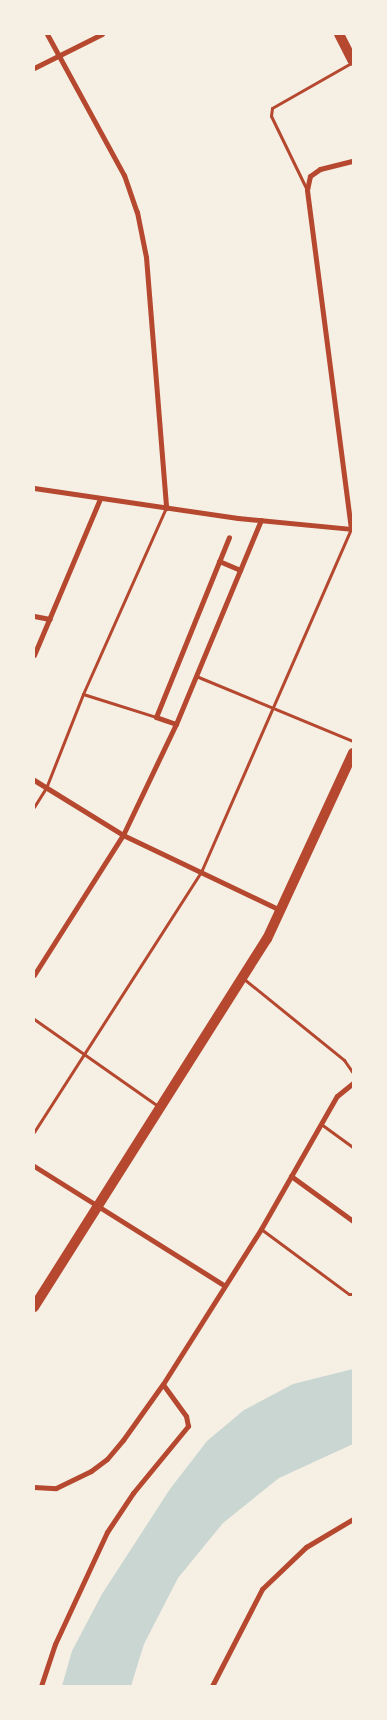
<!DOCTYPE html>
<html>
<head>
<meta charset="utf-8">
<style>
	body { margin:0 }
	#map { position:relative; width:387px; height:1720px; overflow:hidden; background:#f6efe4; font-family:"Source Sans 3",sans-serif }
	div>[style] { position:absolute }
	.water>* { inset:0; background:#c9d6d2 }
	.service>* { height:3px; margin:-1.5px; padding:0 1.5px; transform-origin:1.5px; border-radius:1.5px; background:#b5482f }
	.minor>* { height:5px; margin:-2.5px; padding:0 2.5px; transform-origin:2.5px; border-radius:2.5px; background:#b5482f }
	.secondary>* { height:10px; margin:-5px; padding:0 5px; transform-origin:5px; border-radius:5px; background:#b5482f }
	span { translate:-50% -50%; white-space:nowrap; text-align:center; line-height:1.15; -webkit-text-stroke:5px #f6efe4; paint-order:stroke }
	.frame { position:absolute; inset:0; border:35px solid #f6efe4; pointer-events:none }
</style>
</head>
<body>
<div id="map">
	<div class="water">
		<div style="clip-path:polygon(353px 1369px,353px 1444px,279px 1478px,223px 1523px,178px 1578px,144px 1644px,131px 1686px,62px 1686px,72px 1651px,102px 1594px,170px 1489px,207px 1441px,244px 1410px,293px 1384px)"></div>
	</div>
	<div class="service">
		<div style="left:307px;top:190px;width:82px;rotate:-115.9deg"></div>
		<div style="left:271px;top:116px;width:8px;rotate:-83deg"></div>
		<div style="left:272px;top:108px;width:93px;rotate:-29.6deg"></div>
		<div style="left:196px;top:676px;width:170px;rotate:22.5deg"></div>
		<div style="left:83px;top:694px;width:77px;rotate:17.5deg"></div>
		<div style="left:34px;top:807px;width:22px;rotate:-58deg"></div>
		<div style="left:46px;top:788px;width:101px;rotate:-68.5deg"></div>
		<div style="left:83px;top:694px;width:204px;rotate:-66deg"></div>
		<div style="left:244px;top:979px;width:129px;rotate:39deg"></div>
		<div style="left:344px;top:1060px;width:16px;rotate:55deg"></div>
		<div style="left:34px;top:1019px;width:151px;rotate:35.1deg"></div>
		<div style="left:321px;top:1124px;width:39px;rotate:36deg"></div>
		<div style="left:34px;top:1132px;width:309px;rotate:-57.3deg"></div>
		<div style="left:201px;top:872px;width:374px;rotate:-66.4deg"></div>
		<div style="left:261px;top:1229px;width:109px;rotate:36.5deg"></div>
		<div style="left:349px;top:1294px;width:4px"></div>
	</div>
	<div class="minor">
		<div style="left:47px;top:34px;width:161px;rotate:61.4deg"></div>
		<div style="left:124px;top:175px;width:39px;rotate:71deg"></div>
		<div style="left:137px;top:212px;width:46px;rotate:78.7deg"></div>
		<div style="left:146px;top:257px;width:252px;rotate:85.4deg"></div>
		<div style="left:34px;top:68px;width:76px;rotate:-26.6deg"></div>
		<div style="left:34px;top:488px;width:206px;rotate:8.4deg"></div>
		<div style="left:238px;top:518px;width:116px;rotate:5.5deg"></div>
		<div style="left:351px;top:529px;width:342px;rotate:-97.4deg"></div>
		<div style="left:307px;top:190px;width:14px;rotate:-78deg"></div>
		<div style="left:310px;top:176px;width:12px;rotate:-35deg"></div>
		<div style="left:320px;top:169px;width:34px;rotate:-14deg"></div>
		<div style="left:219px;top:561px;width:23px;rotate:23deg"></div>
		<div style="left:34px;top:616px;width:16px;rotate:11deg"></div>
		<div style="left:34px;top:655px;width:169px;rotate:-67.1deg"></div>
		<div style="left:176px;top:724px;width:21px;rotate:-161deg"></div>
		<div style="left:156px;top:717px;width:194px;rotate:-67.9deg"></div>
		<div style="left:34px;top:780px;width:105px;rotate:31.7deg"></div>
		<div style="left:123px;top:835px;width:174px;rotate:25.5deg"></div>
		<div style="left:34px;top:975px;width:166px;rotate:-57.6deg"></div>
		<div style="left:123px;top:835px;width:123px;rotate:-64.5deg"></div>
		<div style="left:176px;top:724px;width:221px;rotate:-67.4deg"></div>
		<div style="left:34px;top:1166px;width:224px;rotate:32.1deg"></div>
		<div style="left:291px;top:1176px;width:77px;rotate:36deg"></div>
		<div style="left:34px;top:1487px;width:22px;rotate:3deg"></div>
		<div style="left:56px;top:1488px;width:39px;rotate:-26deg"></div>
		<div style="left:91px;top:1471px;width:20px;rotate:-37deg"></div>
		<div style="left:107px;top:1459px;width:25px;rotate:-50deg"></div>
		<div style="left:123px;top:1440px;width:69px;rotate:-54.5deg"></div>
		<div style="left:163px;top:1384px;width:183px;rotate:-57.7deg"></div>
		<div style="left:261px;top:1229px;width:153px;rotate:-60.3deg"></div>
		<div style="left:337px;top:1096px;width:21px;rotate:-39deg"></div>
		<div style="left:41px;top:1686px;width:44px;rotate:-71.6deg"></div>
		<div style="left:55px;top:1644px;width:123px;rotate:-65.1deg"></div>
		<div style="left:107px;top:1532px;width:47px;rotate:-56.3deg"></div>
		<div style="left:133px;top:1493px;width:87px;rotate:-50.6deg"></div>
		<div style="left:188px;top:1426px;width:10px;rotate:-101deg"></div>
		<div style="left:186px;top:1416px;width:39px;rotate:-126deg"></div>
		<div style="left:212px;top:1686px;width:109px;rotate:-62.7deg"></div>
		<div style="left:262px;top:1589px;width:61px;rotate:-43.7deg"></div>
		<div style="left:306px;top:1547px;width:55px;rotate:-30.8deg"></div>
	</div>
	<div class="secondary">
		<div style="left:339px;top:34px;width:30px;rotate:63deg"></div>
		<div style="left:34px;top:1307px;width:436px;rotate:-57.7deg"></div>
		<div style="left:267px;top:939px;width:205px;rotate:-65.2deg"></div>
	</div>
	<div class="frame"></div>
</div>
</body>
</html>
